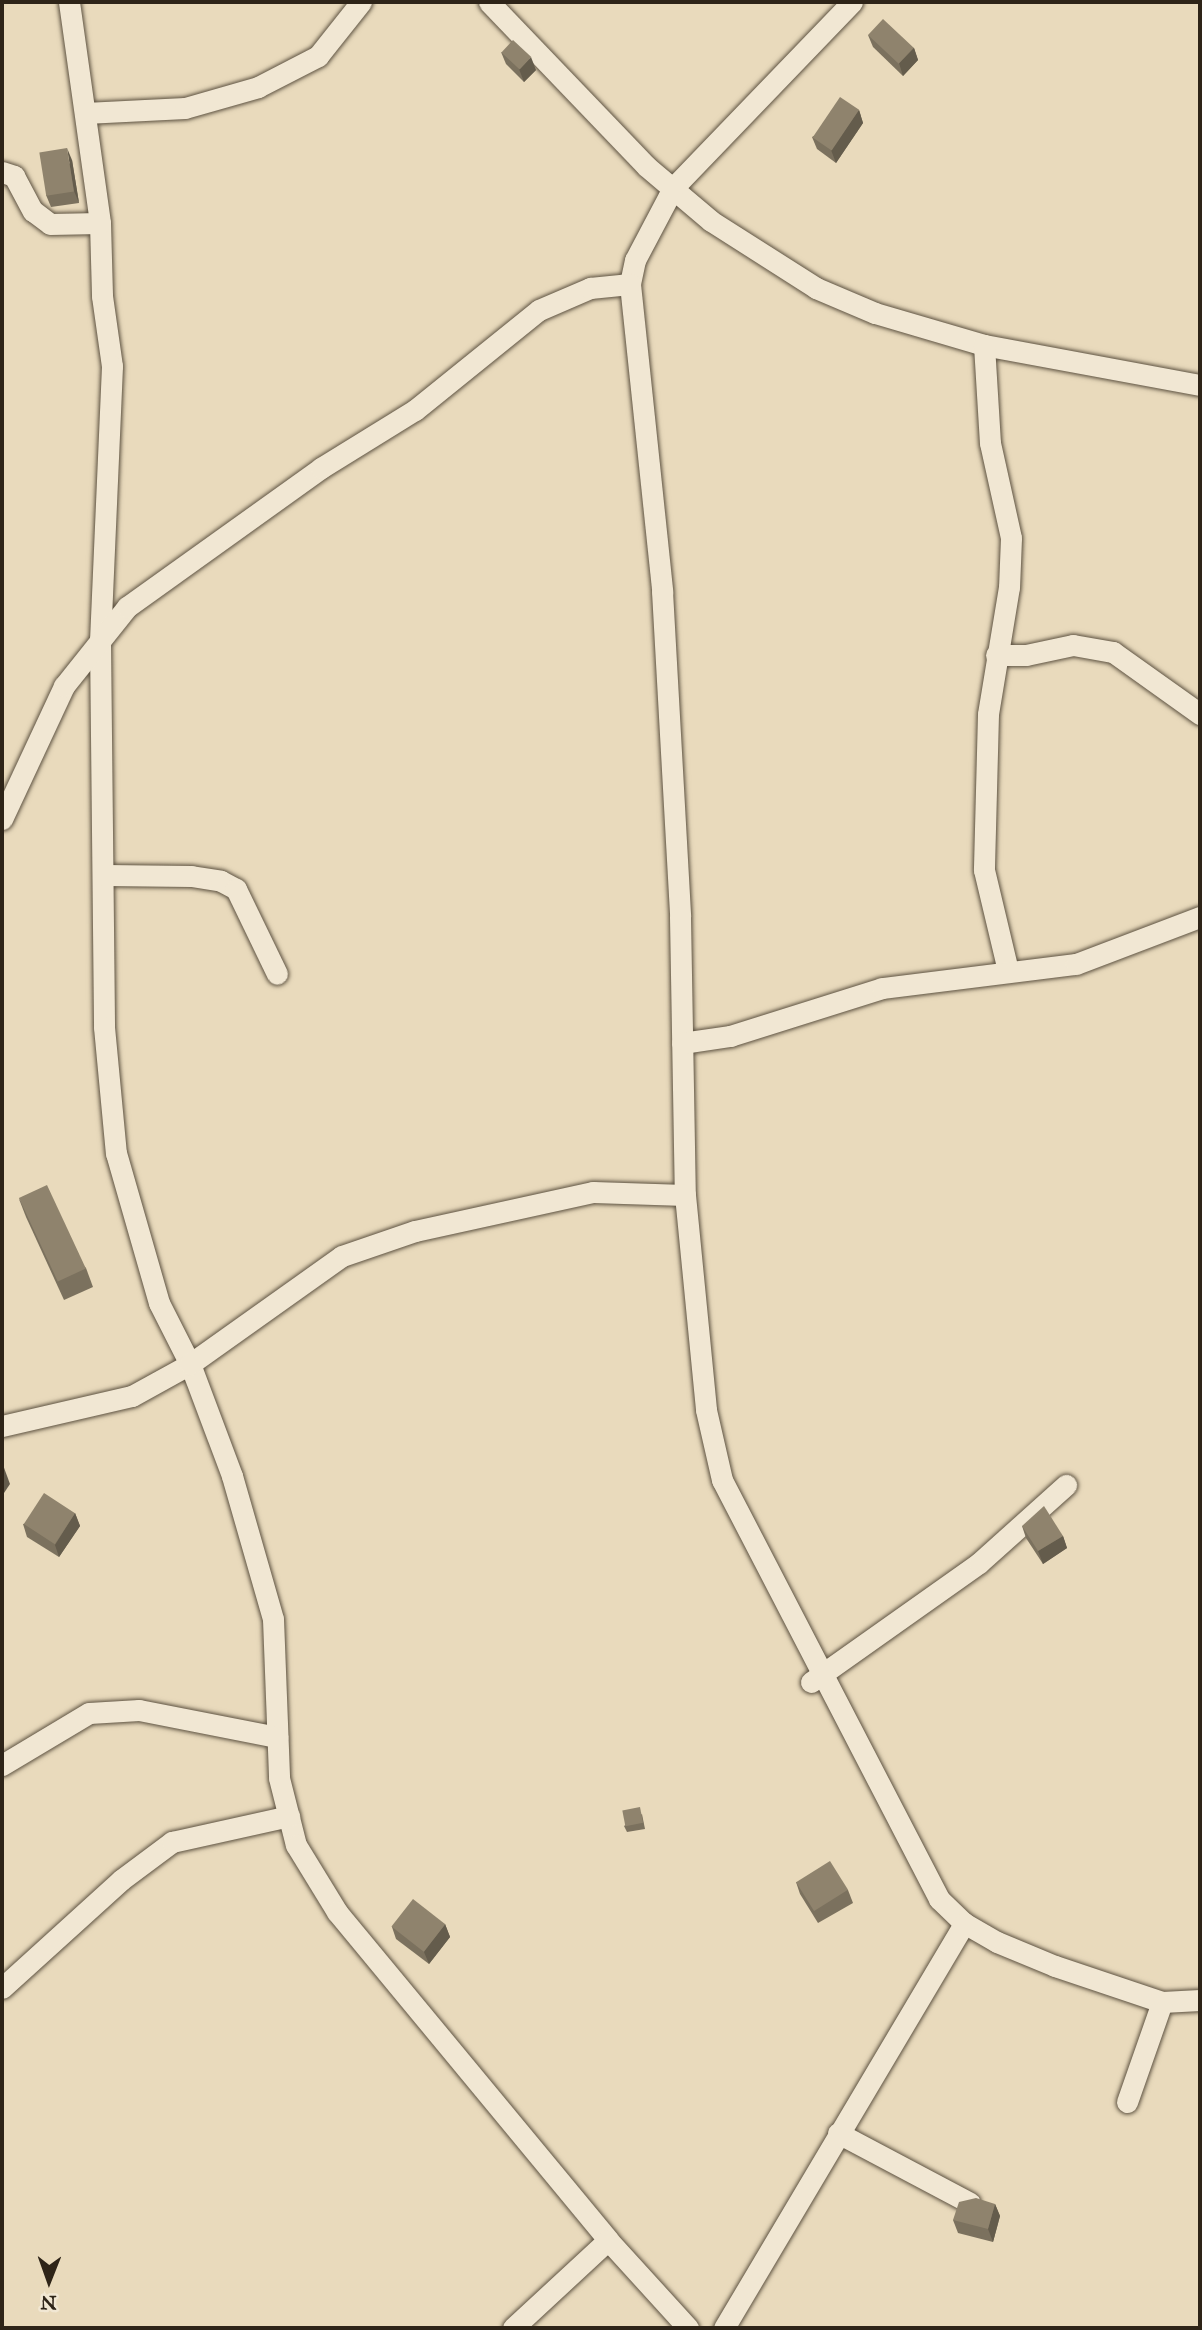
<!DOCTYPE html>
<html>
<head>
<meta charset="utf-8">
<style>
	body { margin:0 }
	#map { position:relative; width:1202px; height:2330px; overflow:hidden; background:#e9dabc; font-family:"IM FELL Great Primer",serif }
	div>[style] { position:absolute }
	.roads { filter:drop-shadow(0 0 2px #5d5241) drop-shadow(0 0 2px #5d5241) }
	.street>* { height:21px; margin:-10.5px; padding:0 10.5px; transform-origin:10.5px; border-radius:10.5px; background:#f1e7d3 }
	.wall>* { inset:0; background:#7b715e }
	.shaded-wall>* { inset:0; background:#645c4c }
	.building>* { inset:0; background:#8f836d; transform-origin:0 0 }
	span { translate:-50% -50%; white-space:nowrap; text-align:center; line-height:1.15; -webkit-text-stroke:7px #f1e7d3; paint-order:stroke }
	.frame { position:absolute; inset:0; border:4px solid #2e2418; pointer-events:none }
	.north { position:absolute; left:14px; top:2246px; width:70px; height:70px; -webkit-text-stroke:5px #f1e7d3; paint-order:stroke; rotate:181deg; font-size:19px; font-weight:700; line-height:28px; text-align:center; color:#2e2418 }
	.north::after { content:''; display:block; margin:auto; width:24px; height:32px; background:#2e2418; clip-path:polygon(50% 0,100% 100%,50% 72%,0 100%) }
</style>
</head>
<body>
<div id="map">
	<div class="roads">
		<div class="street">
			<div style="left:69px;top:2px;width:223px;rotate:82deg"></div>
			<div style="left:100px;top:223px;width:73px;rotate:88.4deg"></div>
			<div style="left:102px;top:296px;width:71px;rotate:81.9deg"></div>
			<div style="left:112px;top:366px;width:274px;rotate:92.5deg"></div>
			<div style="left:100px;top:640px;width:387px;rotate:89.4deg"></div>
			<div style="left:104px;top:1027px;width:127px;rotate:84.6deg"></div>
			<div style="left:116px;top:1153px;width:156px;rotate:74deg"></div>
			<div style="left:159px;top:1303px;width:68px;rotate:63.1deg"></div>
			<div style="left:190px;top:1364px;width:120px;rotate:69.4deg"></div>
			<div style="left:232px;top:1476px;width:149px;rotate:74deg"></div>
			<div style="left:273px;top:1619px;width:159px;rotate:87.8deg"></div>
			<div style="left:279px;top:1778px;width:69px;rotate:75.8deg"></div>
			<div style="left:296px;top:1845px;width:79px;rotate:58.5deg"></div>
			<div style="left:337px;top:1912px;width:425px;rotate:50.4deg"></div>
			<div style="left:608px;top:2240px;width:119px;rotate:47.7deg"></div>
			<div style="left:489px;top:2px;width:227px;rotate:46.2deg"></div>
			<div style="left:646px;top:166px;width:85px;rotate:40.2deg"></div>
			<div style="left:711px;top:221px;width:125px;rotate:32.5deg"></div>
			<div style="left:816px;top:288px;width:64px;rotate:23deg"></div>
			<div style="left:875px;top:313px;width:114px;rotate:16.4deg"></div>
			<div style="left:984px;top:345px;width:220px;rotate:10.5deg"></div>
			<div style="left:852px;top:2px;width:258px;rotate:133.9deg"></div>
			<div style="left:673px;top:188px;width:81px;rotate:117.8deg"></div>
			<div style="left:635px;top:260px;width:25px;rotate:102deg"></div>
			<div style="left:630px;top:284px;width:309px;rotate:84deg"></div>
			<div style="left:662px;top:591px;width:326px;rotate:86.8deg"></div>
			<div style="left:680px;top:917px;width:278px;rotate:89deg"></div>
			<div style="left:685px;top:1195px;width:216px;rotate:84.4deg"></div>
			<div style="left:706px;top:1410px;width:72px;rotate:77.1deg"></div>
			<div style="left:722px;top:1480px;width:472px;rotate:62.6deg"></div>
			<div style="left:939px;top:1899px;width:35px;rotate:44deg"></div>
			<div style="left:964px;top:1923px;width:38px;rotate:30deg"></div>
			<div style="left:997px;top:1942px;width:63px;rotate:22.5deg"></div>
			<div style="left:1055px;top:1966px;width:113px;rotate:18.6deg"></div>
			<div style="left:1162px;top:2002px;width:38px;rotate:-3deg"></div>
			<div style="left:85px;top:113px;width:100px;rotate:-2.9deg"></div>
			<div style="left:185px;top:108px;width:76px;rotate:-16deg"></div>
			<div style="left:258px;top:87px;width:68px;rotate:-27.3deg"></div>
			<div style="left:318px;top:56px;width:69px;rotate:-51.5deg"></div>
			<div style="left:2px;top:172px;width:13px;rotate:18deg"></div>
			<div style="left:14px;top:176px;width:40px;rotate:62deg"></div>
			<div style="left:33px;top:211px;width:21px;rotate:37deg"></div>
			<div style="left:50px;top:224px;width:50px;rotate:-1.1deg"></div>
			<div style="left:984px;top:345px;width:98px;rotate:86.5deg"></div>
			<div style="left:990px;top:443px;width:97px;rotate:77.5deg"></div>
			<div style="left:1011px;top:538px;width:49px;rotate:92.3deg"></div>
			<div style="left:1009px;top:587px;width:129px;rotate:99.4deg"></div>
			<div style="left:988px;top:714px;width:156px;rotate:91.5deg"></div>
			<div style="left:984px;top:870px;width:104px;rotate:76.6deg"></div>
			<div style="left:996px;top:655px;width:30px"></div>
			<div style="left:1026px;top:655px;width:48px;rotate:-12deg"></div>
			<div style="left:1073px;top:645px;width:41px;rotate:9.9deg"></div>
			<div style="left:1113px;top:652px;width:107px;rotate:35.5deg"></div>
			<div style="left:2px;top:819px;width:147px;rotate:-65deg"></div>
			<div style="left:64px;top:686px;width:101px;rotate:-51.4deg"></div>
			<div style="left:127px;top:607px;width:239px;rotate:-35.6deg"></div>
			<div style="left:321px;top:468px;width:110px;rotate:-31.7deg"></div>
			<div style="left:415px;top:410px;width:159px;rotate:-38.9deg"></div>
			<div style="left:539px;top:310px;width:56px;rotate:-23.3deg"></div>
			<div style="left:590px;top:288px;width:40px;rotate:-5.7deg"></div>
			<div style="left:105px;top:875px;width:86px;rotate:0.7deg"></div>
			<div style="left:191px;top:876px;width:30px;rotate:9deg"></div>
			<div style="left:221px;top:881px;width:17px;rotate:28deg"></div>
			<div style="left:236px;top:889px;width:94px;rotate:64.2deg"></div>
			<div style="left:682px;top:1043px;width:49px;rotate:-8.3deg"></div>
			<div style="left:730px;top:1036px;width:159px;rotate:-17.5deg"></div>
			<div style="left:882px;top:988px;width:195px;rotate:-7.1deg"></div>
			<div style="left:1076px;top:964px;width:133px;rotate:-20.8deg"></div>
			<div style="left:2px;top:1426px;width:133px;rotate:-13deg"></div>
			<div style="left:132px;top:1396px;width:66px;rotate:-28.9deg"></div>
			<div style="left:190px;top:1364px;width:186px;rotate:-35.4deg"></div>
			<div style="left:342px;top:1256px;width:77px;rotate:-18.9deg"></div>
			<div style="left:415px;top:1231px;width:182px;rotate:-12.4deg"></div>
			<div style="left:593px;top:1192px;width:92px;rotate:1.9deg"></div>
			<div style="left:811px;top:1682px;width:206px;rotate:-35.3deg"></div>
			<div style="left:979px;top:1563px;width:117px;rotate:-41.9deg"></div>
			<div style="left:2px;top:1765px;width:101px;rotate:-30.9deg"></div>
			<div style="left:89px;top:1713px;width:50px;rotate:-3.4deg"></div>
			<div style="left:139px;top:1710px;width:141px;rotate:11.1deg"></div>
			<div style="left:2px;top:1988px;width:161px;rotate:-42.2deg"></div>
			<div style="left:121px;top:1880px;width:64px;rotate:-36.7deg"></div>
			<div style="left:172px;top:1842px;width:120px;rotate:-12.5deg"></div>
			<div style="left:1127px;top:2102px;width:106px;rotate:-70.7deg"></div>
			<div style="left:838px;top:2133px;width:149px;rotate:27.9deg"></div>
			<div style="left:513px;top:2328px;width:129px;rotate:-42.8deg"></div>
			<div style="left:724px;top:2328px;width:471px;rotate:-59.3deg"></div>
		</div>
	</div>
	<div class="wall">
		<div style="clip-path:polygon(868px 35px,914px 48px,918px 60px,903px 76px,873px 47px)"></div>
		<div style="clip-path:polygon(501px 52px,536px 70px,524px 82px,506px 64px)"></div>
		<div style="clip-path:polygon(859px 110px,863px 123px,836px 163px,817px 149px,812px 137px)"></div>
		<div style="clip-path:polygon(72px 160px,79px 203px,51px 207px,46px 195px)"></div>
		<div style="clip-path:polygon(19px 1199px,86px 1268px,93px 1287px,64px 1300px,26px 1217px)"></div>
		<div style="clip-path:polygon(75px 1513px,80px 1526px,59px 1557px,27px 1537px,23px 1524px)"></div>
		<div style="clip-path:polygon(1022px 1526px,1063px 1536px,1067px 1548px,1043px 1564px,1026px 1538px)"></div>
		<div style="clip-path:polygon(642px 1814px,645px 1829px,627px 1832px,624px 1826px)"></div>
		<div style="clip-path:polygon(796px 1882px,848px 1890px,853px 1903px,818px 1923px,800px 1894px)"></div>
		<div style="clip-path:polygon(445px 1924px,450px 1937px,429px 1964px,396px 1939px,392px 1927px)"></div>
		<div style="clip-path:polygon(995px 2204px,1000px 2216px,993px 2242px,958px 2233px,953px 2220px)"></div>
	</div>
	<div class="shaded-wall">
		<div style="clip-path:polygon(914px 48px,918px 60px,903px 76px,899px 63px)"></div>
		<div style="clip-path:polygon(531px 57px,536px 70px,524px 82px,519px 69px)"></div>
		<div style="clip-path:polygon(859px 110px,863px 123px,836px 163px,831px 150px)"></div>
		<div style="clip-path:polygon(67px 148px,72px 160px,79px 203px,74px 191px)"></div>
		<div style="clip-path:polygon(3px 1465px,10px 1484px,2px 1496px,2px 1468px)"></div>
		<div style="clip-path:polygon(75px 1513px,80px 1526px,59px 1557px,55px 1545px)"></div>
		<div style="clip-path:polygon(1063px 1536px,1067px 1548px,1043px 1564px,1038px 1551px)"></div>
		<div style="clip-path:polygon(445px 1924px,450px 1937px,429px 1964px,424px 1952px)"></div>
		<div style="clip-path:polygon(995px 2204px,1000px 2216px,993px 2242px,988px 2229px)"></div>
	</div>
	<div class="building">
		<div style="left:883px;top:19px;width:42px;height:22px;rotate:43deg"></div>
		<div style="left:513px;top:40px;width:25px;height:17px;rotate:43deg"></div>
		<div style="left:840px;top:97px;width:23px;height:49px;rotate:34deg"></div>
		<div style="left:67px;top:148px;width:44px;height:28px;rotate:81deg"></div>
		<div style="left:47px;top:1185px;width:92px;height:31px;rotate:65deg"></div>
		<div style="left:44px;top:1493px;width:37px;height:37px;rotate:33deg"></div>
		<div style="clip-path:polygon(1044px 1506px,1063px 1536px,1038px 1551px,1022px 1526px)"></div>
		<div style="left:640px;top:1807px;width:16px;height:18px;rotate:79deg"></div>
		<div style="left:830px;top:1861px;width:34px;height:40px;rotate:58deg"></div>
		<div style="left:413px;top:1899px;width:41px;height:35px;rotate:38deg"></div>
		<div style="clip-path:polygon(976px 2198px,995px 2204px,988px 2229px,953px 2220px,959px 2202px)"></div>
	</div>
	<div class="frame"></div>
	<div class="north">N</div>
</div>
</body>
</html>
